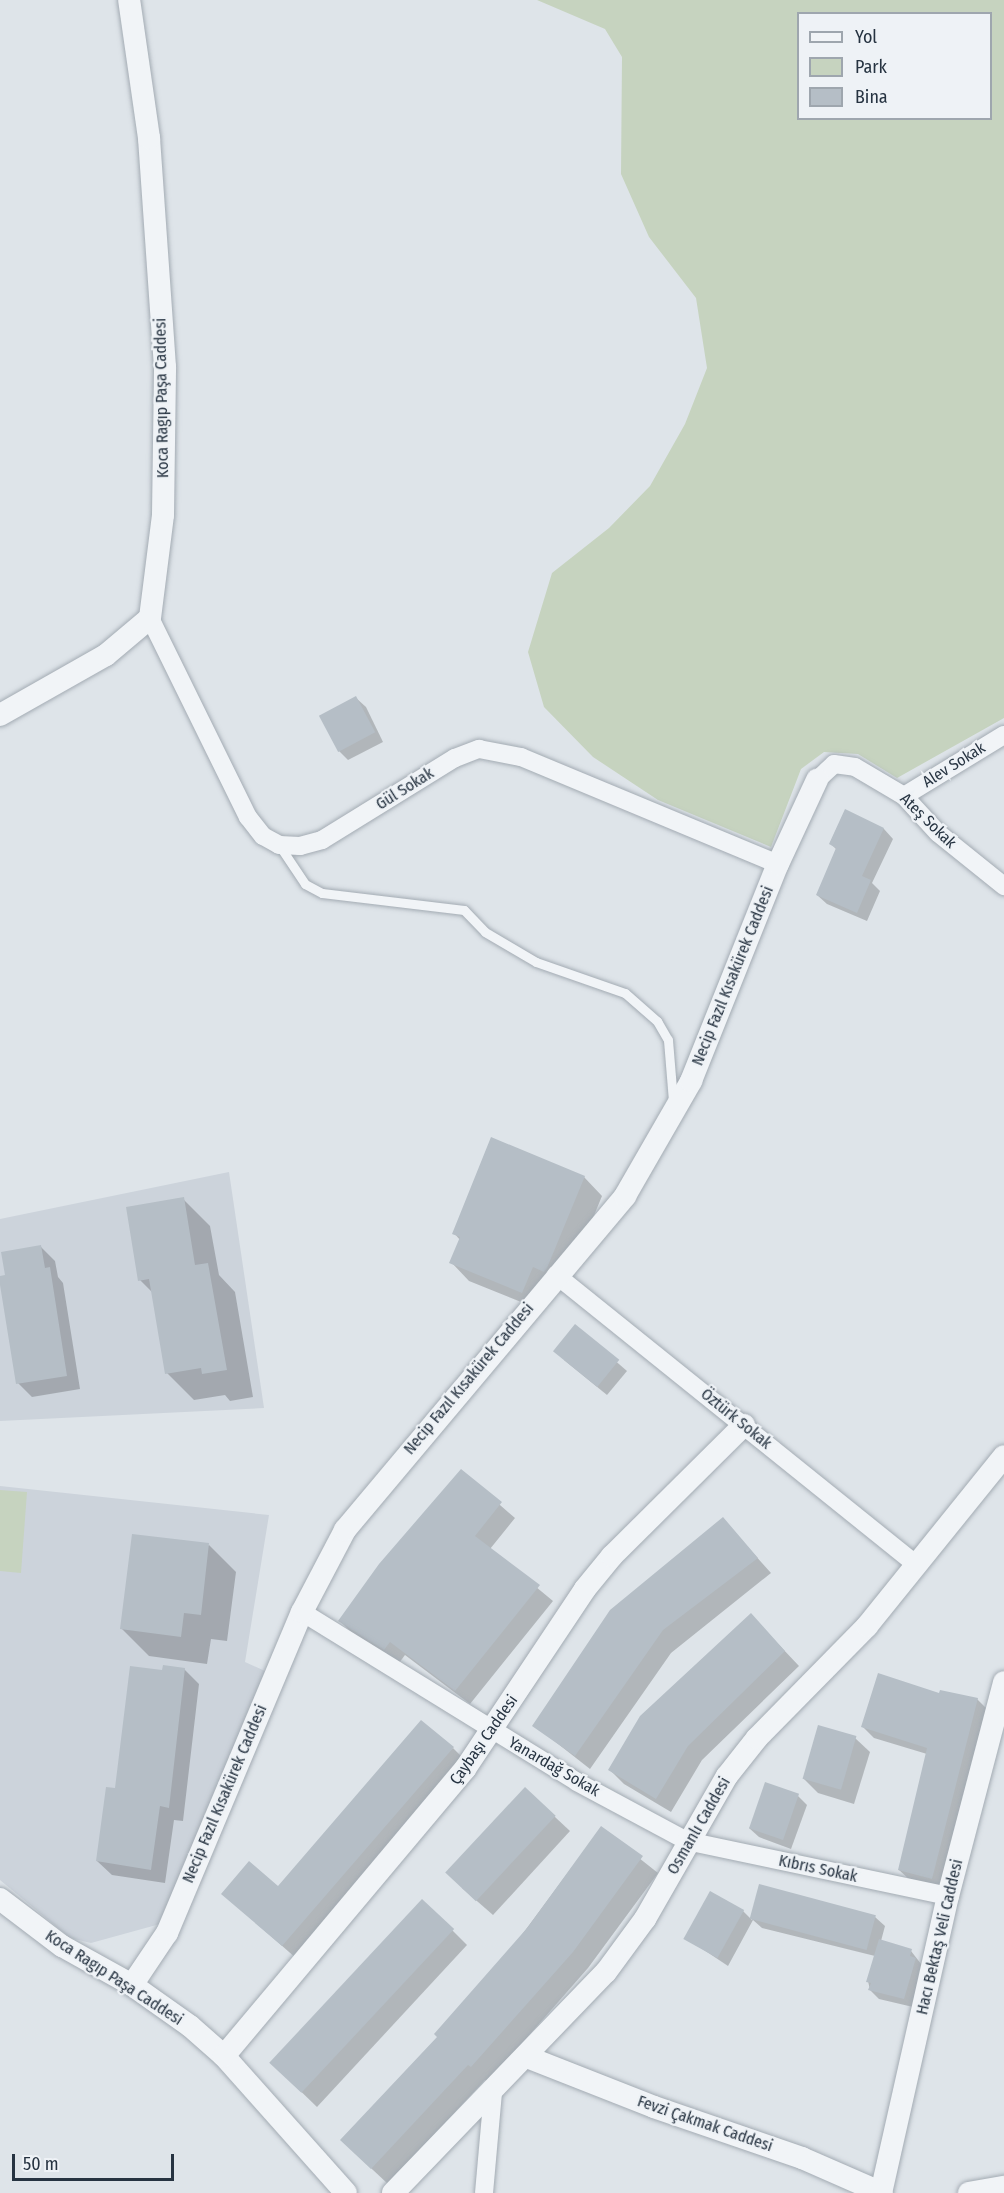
<!DOCTYPE html>
<html>
<head>
<meta charset="utf-8">
<style>
	body { margin:0 }
	#map { position:relative; width:1004px; height:2193px; overflow:hidden; background:#dee4e9; font-family:"Fira Sans Condensed",sans-serif }
	div>[style] { position:absolute }
	.built>* { inset:0; background:#ccd3db }
	.green>* { inset:0; background:#c6d3bf }
	.shadow>* { inset:0; background:#0003 }
	.building>* { inset:0; background:#b5bec6; transform-origin:0 0 }
	.roads { filter:drop-shadow(0 0 2px #a3abb3) drop-shadow(0 0 2px #a3abb3) }
	.service>* { height:9px; margin:-4.5px; padding:0 4.5px; transform-origin:4.5px; border-radius:4.5px; background:#f1f4f7 }
	.minor>* { height:18px; margin:-9px; padding:0 9px; transform-origin:9px; border-radius:9px; background:#f1f4f7 }
	.tertiary>* { height:22px; margin:-11px; padding:0 11px; transform-origin:11px; border-radius:11px; background:#f1f4f7 }
	span { translate:-50% -50%; white-space:nowrap; text-align:center; line-height:1.15; -webkit-text-stroke:4.5px #eef2f6; paint-order:stroke }
	.street-label { font-size:16px; color:#263341 }
	.legend { position:absolute; left:797px; top:12px; width:195px; height:108px; box-sizing:border-box; background:#eef2f6; border:2px solid #9ea6ae; margin:0; padding:8px 10px; list-style:none; font-size:18px; color:#263341 }
	.legend li { display:flex; align-items:center; gap:12px; height:30px }
	.legend b { width:30px; border:2px solid #9ea6ae }
	.scale { position:absolute; left:12px; top:2154px; width:162px; height:27px; box-sizing:border-box; border:3px solid #263341; border-top:0; padding-left:8px; font-size:18px; line-height:21px; white-space:nowrap; color:#263341; -webkit-text-stroke:4px #eef2f6; paint-order:stroke }
</style>
</head>
<body>
<div id="map">
	<div class="built">
		<div style="clip-path:polygon(229px 1172px,264px 1408px,0 1421px,0 1219px)"></div>
		<div style="clip-path:polygon(0 1486px,269px 1515px,245px 1662px,265px 1671px,160px 1924px,91px 1943px,70px 1938px,0 1880px)"></div>
	</div>
	<div class="green">
		<div style="clip-path:polygon(evenodd,537px 0,1004px 0,1004px 718px,897px 778px,858px 754px,824px 752px,801px 769px,771px 847px,658px 800px,593px 757px,544px 707px,528px 652px,552px 573px,609px 528px,650px 486px,685px 424px,707px 368px,696px 298px,649px 237px,621px 174px,622px 57px,605px 29px,537px 0,798px 14px,990px 14px,990px 118px,798px 118px,798px 14px)"></div>
		<div style="clip-path:polygon(0 1490px,27px 1492px,21px 1573px,0 1571px)"></div>
	</div>
	<div class="shadow">
		<div style="clip-path:polygon(356px 698px,366px 707px,383px 742px,348px 760px,338px 750px)"></div>
		<div style="clip-path:polygon(845px 811px,884px 829px,893px 839px,872px 883px,880px 891px,867px 921px,827px 904px,817px 895px,837px 850px,830px 843px)"></div>
		<div style="clip-path:polygon(584px 1177px,602px 1196px,565px 1286px,551px 1284px,541px 1310px,469px 1281px,451px 1262px,460px 1240px,454px 1233px)"></div>
		<div style="clip-path:polygon(183px 1199px,210px 1226px,219px 1275px,235px 1292px,253px 1397px,230px 1401px,225px 1395px,194px 1400px,167px 1373px,153px 1293px,140px 1280px)"></div>
		<div style="clip-path:polygon(41px 1247px,55px 1261px,58px 1277px,63px 1283px,80px 1389px,32px 1397px,18px 1383px)"></div>
		<div style="clip-path:polygon(575px 1326px,627px 1371px,607px 1395px,564px 1360px)"></div>
		<div style="clip-path:polygon(461px 1471px,515px 1518px,490px 1549px,553px 1601px,470px 1704px,405px 1655px,399px 1663px,354px 1635px,340px 1621px)"></div>
		<div style="clip-path:polygon(723px 1519px,771px 1573px,671px 1653px,590px 1769px,534px 1725px)"></div>
		<div style="clip-path:polygon(209px 1545px,236px 1572px,227px 1641px,211px 1639px,207px 1664px,149px 1656px,122px 1629px)"></div>
		<div style="clip-path:polygon(765px 1630px,799px 1666px,702px 1760px,671px 1812px,624px 1784px,609px 1769px)"></div>
		<div style="clip-path:polygon(184px 1669px,199px 1684px,183px 1821px,174px 1820px,165px 1883px,112px 1875px,97px 1861px,164px 1672px)"></div>
		<div style="clip-path:polygon(940px 1695px,977px 1699px,988px 1710px,942px 1889px,910px 1880px,899px 1870px,927px 1754px,874px 1738px,863px 1727px)"></div>
		<div style="clip-path:polygon(855px 1738px,870px 1752px,854px 1804px,818px 1793px,804px 1779px)"></div>
		<div style="clip-path:polygon(453px 1748px,467px 1762px,297px 1959px,223px 1894px,278px 1888px)"></div>
		<div style="clip-path:polygon(525px 1789px,570px 1831px,493px 1915px,462px 1888px)"></div>
		<div style="clip-path:polygon(798px 1796px,807px 1805px,791px 1849px,759px 1837px,749px 1828px)"></div>
		<div style="clip-path:polygon(601px 1828px,658px 1873px,588px 1968px,488px 2082px,485px 2080px,388px 2184px,358px 2156px)"></div>
		<div style="clip-path:polygon(760px 1886px,875px 1917px,885px 1926px,881px 1941px,911px 1951px,925px 1969px,913px 2007px,879px 1999px,870px 1990px,868px 1981px,875px 1956px,762px 1928px,753px 1920px,728px 1966px,686px 1938px,743px 1911px,752px 1920px)"></div>
		<div style="clip-path:polygon(423px 1901px,467px 1945px,317px 2107px,287px 2078px)"></div>
	</div>
	<div class="building">
		<div style="left:356px;top:696px;width:41px;height:42px;rotate:62deg"></div>
		<div style="clip-path:polygon(845px 809px,884px 828px,862px 876px,871px 880px,857px 913px,816px 895px,836px 848px,829px 844px)"></div>
		<div style="clip-path:polygon(491px 1137px,585px 1176px,547px 1268px,544px 1272px,533px 1267px,522px 1293px,449px 1263px,460px 1237px,452px 1234px)"></div>
		<div style="clip-path:polygon(184px 1197px,195px 1265px,208px 1263px,227px 1370px,202px 1374px,201px 1368px,165px 1374px,149px 1279px,138px 1281px,126px 1207px)"></div>
		<div style="clip-path:polygon(41px 1245px,45px 1268px,50px 1267px,67px 1376px,16px 1384px,0 1285px,0 1276px,5px 1275px,1px 1252px)"></div>
		<div style="left:575px;top:1324px;width:57px;height:35px;rotate:39deg"></div>
		<div style="clip-path:polygon(461px 1469px,502px 1502px,475px 1536px,540px 1585px,455px 1691px,390px 1642px,384px 1650px,338px 1621px,379px 1564px)"></div>
		<div style="clip-path:polygon(723px 1517px,758px 1558px,663px 1630px,575px 1756px,532px 1726px,610px 1610px)"></div>
		<div style="clip-path:polygon(132px 1534px,209px 1543px,201px 1615px,184px 1613px,181px 1637px,120px 1629px)"></div>
		<div style="clip-path:polygon(751px 1613px,785px 1651px,688px 1746px,656px 1799px,608px 1770px,640px 1716px)"></div>
		<div style="clip-path:polygon(163px 1665px,185px 1668px,169px 1808px,160px 1806px,151px 1870px,96px 1861px,106px 1787px,115px 1788px,130px 1666px,162px 1670px)"></div>
		<div style="clip-path:polygon(878px 1673px,939px 1693px,940px 1690px,978px 1698px,932px 1879px,898px 1870px,927px 1748px,861px 1727px)"></div>
		<div style="clip-path:polygon(421px 1720px,454px 1747px,282px 1946px,221px 1894px,249px 1861px,278px 1886px)"></div>
		<div style="left:818px;top:1725px;width:40px;height:56px;rotate:16deg"></div>
		<div style="left:765px;top:1782px;width:36px;height:49px;rotate:19deg"></div>
		<div style="left:525px;top:1787px;width:42px;height:117px;rotate:43deg"></div>
		<div style="clip-path:polygon(601px 1826px,643px 1856px,573px 1952px,471px 2067px,468px 2065px,371px 2169px,340px 2140px,437px 2037px,434px 2034px,528px 1927px)"></div>
		<div style="left:759px;top:1884px;width:121px;height:36px;rotate:15deg"></div>
		<div style="left:710px;top:1891px;width:39px;height:55px;rotate:29deg"></div>
		<div style="left:422px;top:1899px;width:44px;height:224px;rotate:43deg"></div>
		<div style="clip-path:polygon(879px 1939px,912px 1949px,910px 1956px,916px 1958px,904px 1999px,868px 1990px,871px 1983px,866px 1982px)"></div>
	</div>
	<div class="roads">
		<div class="service">
			<div style="left:279px;top:845px;width:47px;rotate:56.3deg"></div>
			<div style="left:305px;top:884px;width:19px;rotate:28deg"></div>
			<div style="left:322px;top:893px;width:143px;rotate:6.8deg"></div>
			<div style="left:464px;top:910px;width:30px;rotate:46deg"></div>
			<div style="left:485px;top:932px;width:59px;rotate:30.5deg"></div>
			<div style="left:536px;top:962px;width:94px;rotate:19.2deg"></div>
			<div style="left:625px;top:993px;width:43px;rotate:41.2deg"></div>
			<div style="left:657px;top:1021px;width:22px;rotate:60deg"></div>
			<div style="left:668px;top:1040px;width:61px;rotate:85.3deg"></div>
		</div>
		<div class="minor">
			<div style="left:150px;top:618px;width:222px;rotate:63.8deg"></div>
			<div style="left:248px;top:817px;width:24px;rotate:52deg"></div>
			<div style="left:263px;top:836px;width:18px;rotate:29deg"></div>
			<div style="left:279px;top:845px;width:21px;rotate:3deg"></div>
			<div style="left:300px;top:846px;width:23px;rotate:-15deg"></div>
			<div style="left:322px;top:840px;width:156px;rotate:-31.7deg"></div>
			<div style="left:455px;top:758px;width:26px;rotate:-21deg"></div>
			<div style="left:479px;top:749px;width:43px;rotate:10.8deg"></div>
			<div style="left:521px;top:757px;width:278px;rotate:22.6deg"></div>
			<div style="left:817px;top:780px;width:23px;rotate:-43deg"></div>
			<div style="left:834px;top:764px;width:21px;rotate:8deg"></div>
			<div style="left:855px;top:767px;width:57px;rotate:30.6deg"></div>
			<div style="left:904px;top:796px;width:50px;rotate:47.4deg"></div>
			<div style="left:938px;top:833px;width:85px;rotate:38.8deg"></div>
			<div style="left:904px;top:796px;width:117px;rotate:-31.4deg"></div>
			<div style="left:556px;top:1275px;width:461px;rotate:38.8deg"></div>
			<div style="left:302px;top:1612px;width:323px;rotate:31.7deg"></div>
			<div style="left:577px;top:1782px;width:125px;rotate:28.2deg"></div>
			<div style="left:687px;top:1841px;width:267px;rotate:11.9deg"></div>
			<div style="left:484px;top:2193px;width:100px;rotate:-84.9deg"></div>
		</div>
		<div class="tertiary">
			<div style="left:0;top:715px;width:122px;rotate:-29.5deg"></div>
			<div style="left:106px;top:655px;width:57px;rotate:-40.1deg"></div>
			<div style="left:150px;top:618px;width:104px;rotate:-82.8deg"></div>
			<div style="left:163px;top:515px;width:148px;rotate:-89.2deg"></div>
			<div style="left:165px;top:367px;width:230px;rotate:-94deg"></div>
			<div style="left:149px;top:138px;width:139px;rotate:-98.2deg"></div>
			<div style="left:0;top:1899px;width:78px;rotate:37.2deg"></div>
			<div style="left:62px;top:1946px;width:80px;rotate:29.1deg"></div>
			<div style="left:132px;top:1985px;width:71px;rotate:35.3deg"></div>
			<div style="left:190px;top:2026px;width:45px;rotate:41.4deg"></div>
			<div style="left:224px;top:2056px;width:183px;rotate:48.3deg"></div>
			<div style="left:132px;top:1985px;width:63px;rotate:-56.1deg"></div>
			<div style="left:167px;top:1933px;width:348px;rotate:-67.2deg"></div>
			<div style="left:302px;top:1612px;width:93px;rotate:-62.3deg"></div>
			<div style="left:345px;top:1530px;width:436px;rotate:-50deg"></div>
			<div style="left:625px;top:1196px;width:133px;rotate:-60.1deg"></div>
			<div style="left:691px;top:1081px;width:234px;rotate:-68.2deg"></div>
			<div style="left:778px;top:864px;width:93px;rotate:-65.1deg"></div>
			<div style="left:224px;top:2056px;width:375px;rotate:-50deg"></div>
			<div style="left:465px;top:1769px;width:216px;rotate:-56.3deg"></div>
			<div style="left:585px;top:1589px;width:43px;rotate:-50.7deg"></div>
			<div style="left:612px;top:1556px;width:186px;rotate:-44.8deg"></div>
			<div style="left:527px;top:2057px;width:136px;rotate:21.5deg"></div>
			<div style="left:654px;top:2107px;width:157px;rotate:19deg"></div>
			<div style="left:802px;top:2158px;width:87px;rotate:23.6deg"></div>
			<div style="left:393px;top:2193px;width:307px;rotate:-46.1deg"></div>
			<div style="left:606px;top:1972px;width:66px;rotate:-53.7deg"></div>
			<div style="left:645px;top:1919px;width:165px;rotate:-60.2deg"></div>
			<div style="left:727px;top:1776px;width:48px;rotate:-51.7deg"></div>
			<div style="left:757px;top:1738px;width:157px;rotate:-45.5deg"></div>
			<div style="left:867px;top:1626px;width:218px;rotate:-51.1deg"></div>
			<div style="left:881px;top:2193px;width:304px;rotate:-77.3deg"></div>
			<div style="left:948px;top:1896px;width:221px;rotate:-75.3deg"></div>
			<div style="left:969px;top:2193px;width:36px;rotate:-10deg"></div>
		</div>
	</div>
	<div class="street-label">
		<span style="left:162px;top:398px;rotate:-91deg">Koca Ragıp Paşa Caddesi</span>
		<span style="left:954px;top:765px;rotate:-32deg">Alev Sokak</span>
		<span style="left:405px;top:789px;rotate:-32deg">Gül Sokak</span>
		<span style="left:928px;top:821px;rotate:44deg">Ateş Sokak</span>
		<span style="left:733px;top:976px;rotate:-68deg">Necip Fazıl Kısakürek Caddesi</span>
		<span style="left:469px;top:1379px;rotate:-50deg">Necip Fazıl Kısakürek Caddesi</span>
		<span style="left:736px;top:1419px;rotate:39deg">Öztürk Sokak</span>
		<span style="left:484px;top:1740px;rotate:-55deg">Çaybaşı Caddesi</span>
		<span style="left:554px;top:1767px;rotate:30deg">Yanardağ Sokak</span>
		<span style="left:225px;top:1794px;rotate:-67deg">Necip Fazıl Kısakürek Caddesi</span>
		<span style="left:699px;top:1826px;rotate:-60deg">Osmanlı Caddesi</span>
		<span style="left:818px;top:1869px;rotate:12deg">Kıbrıs Sokak</span>
		<span style="left:940px;top:1937px;rotate:-77deg">Hacı Bektaş Veli Caddesi</span>
		<span style="left:114px;top:1978px;rotate:33deg">Koca Ragıp Paşa Caddesi</span>
		<span style="left:705px;top:2124px;rotate:19deg">Fevzi Çakmak Caddesi</span>
	</div>
	<ul class="legend">
	<li><b style="height:8px;background:#f1f4f7"></b>Yol</li>
	<li><b style="height:16px;background:#c6d3bf"></b>Park</li>
	<li><b style="height:16px;background:#b5bec6"></b>Bina</li>
	</ul>
	<div class="scale">50 m</div>
</div>
</body>
</html>
